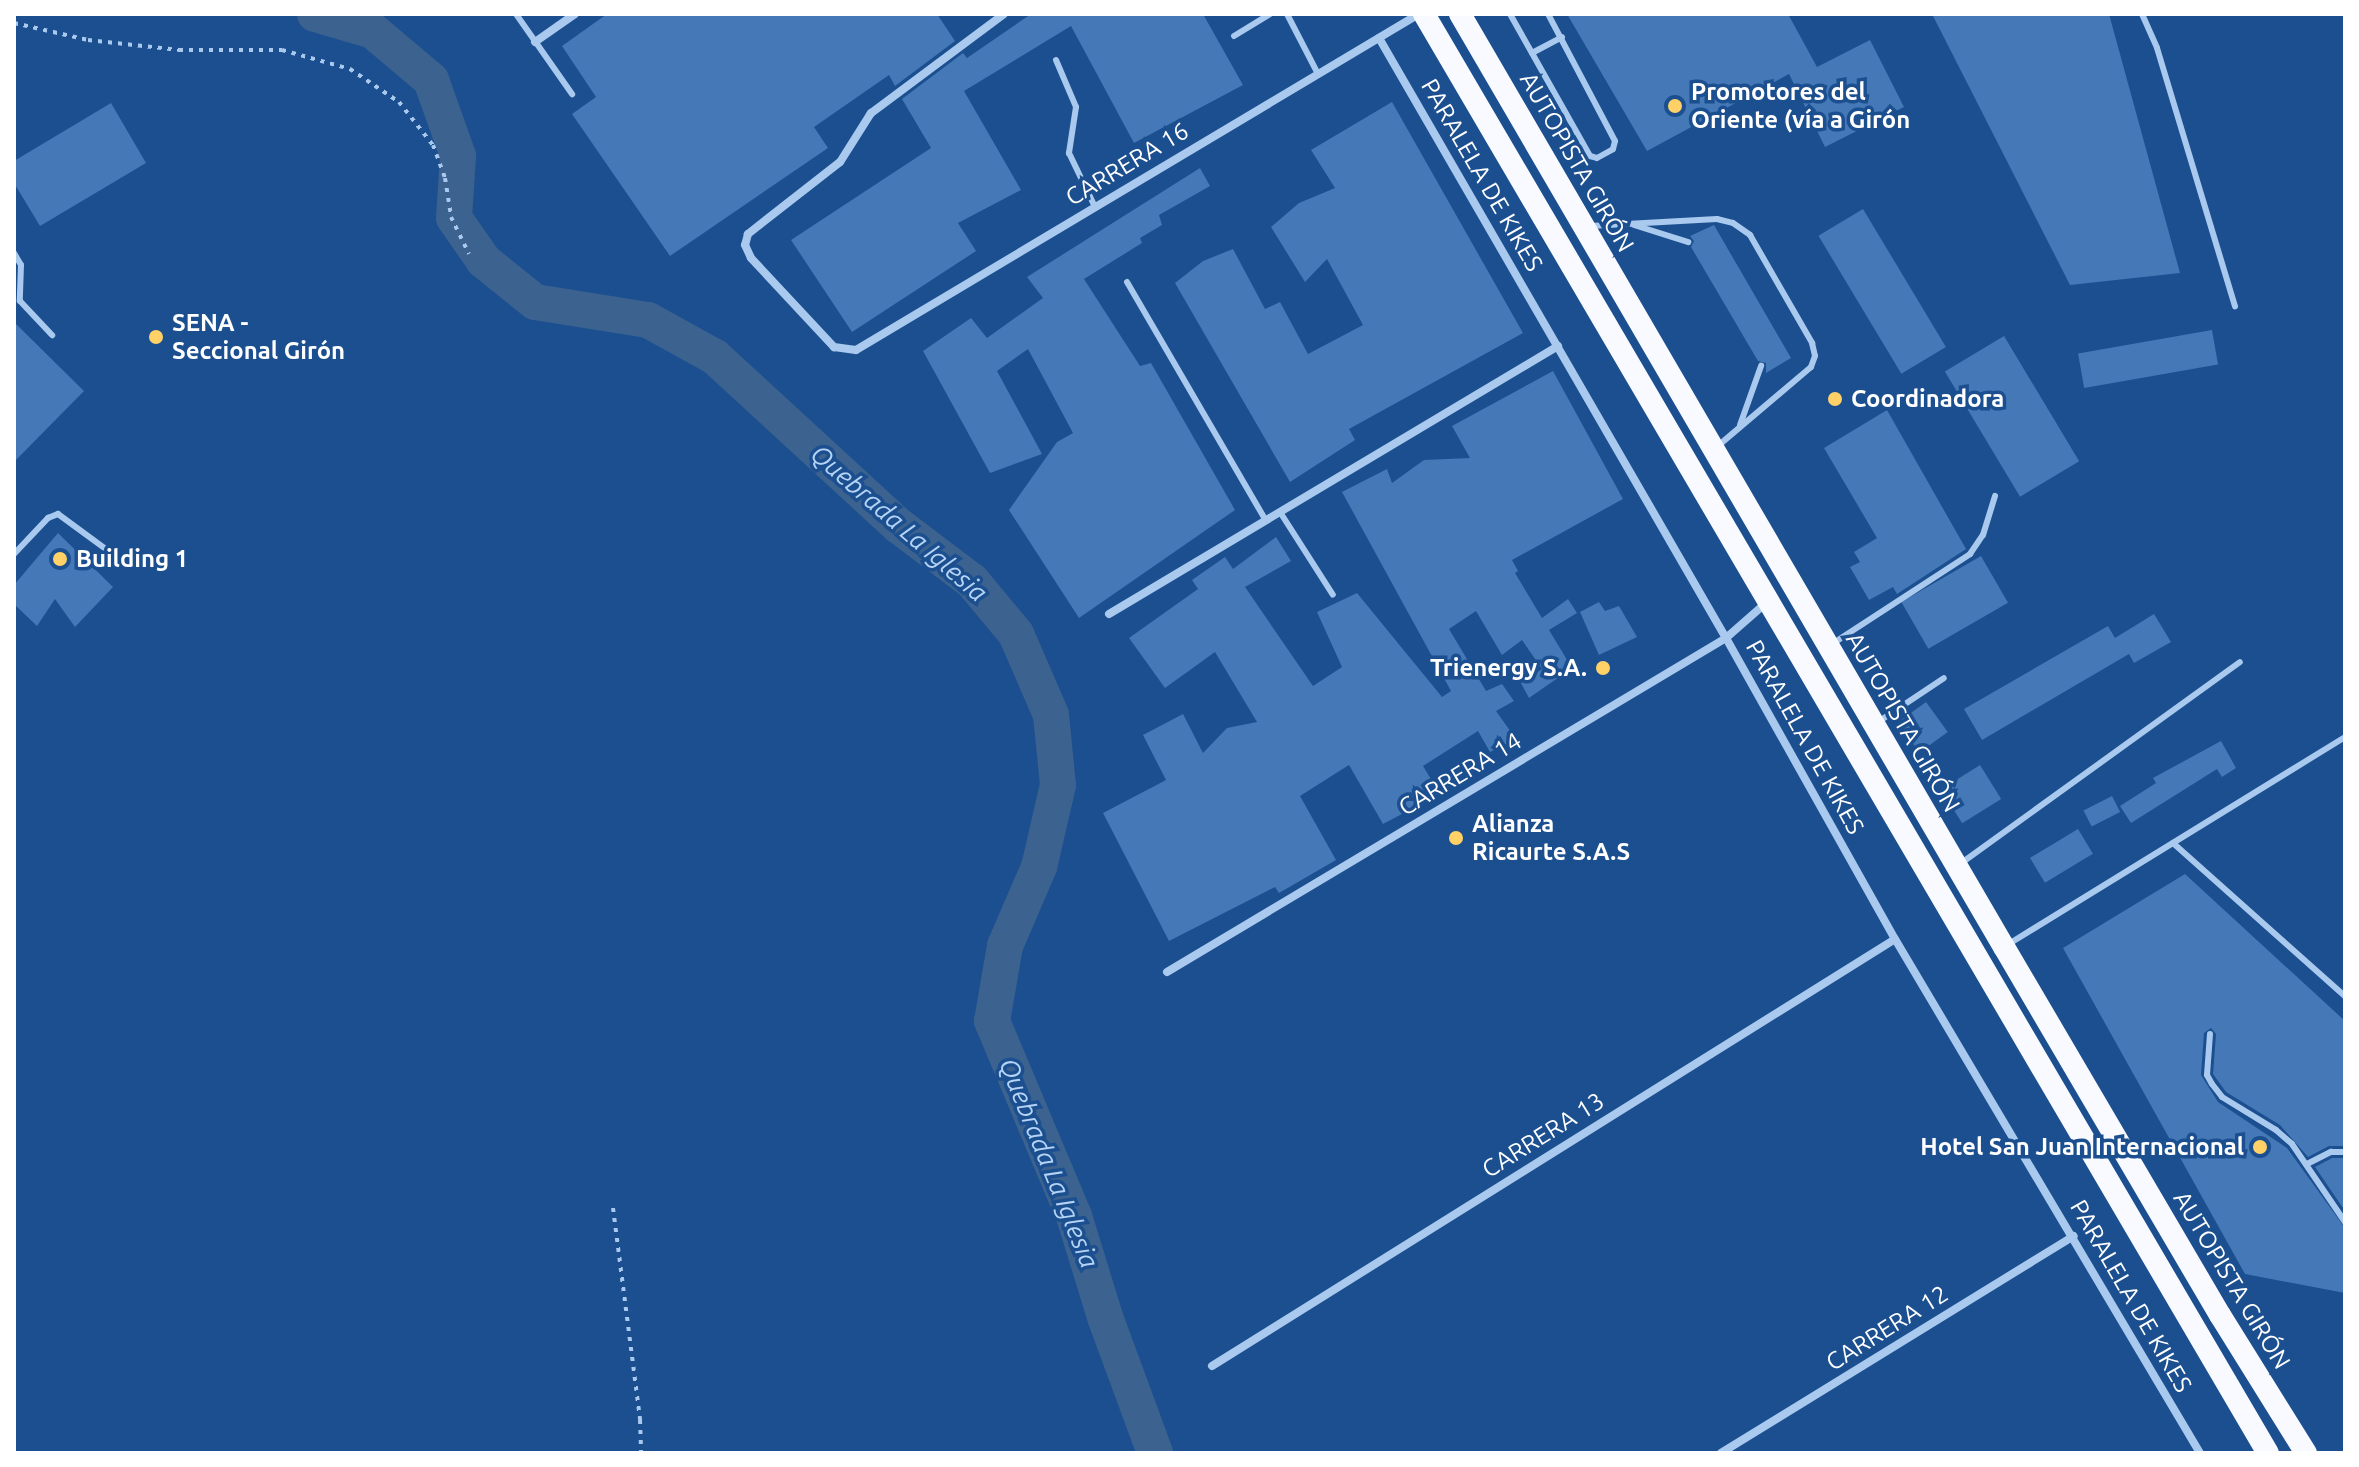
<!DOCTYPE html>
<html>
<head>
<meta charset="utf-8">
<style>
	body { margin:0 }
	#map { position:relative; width:2359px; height:1467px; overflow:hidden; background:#1b4f8f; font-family:Ubuntu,sans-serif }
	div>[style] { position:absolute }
	.river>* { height:36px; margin:-18px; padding:0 18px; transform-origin:18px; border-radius:18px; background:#3c6290 }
	.building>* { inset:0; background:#4478b7; transform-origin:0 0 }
	.path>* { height:4px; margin-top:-2px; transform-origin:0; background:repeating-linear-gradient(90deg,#a9c9ee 0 4px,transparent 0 10px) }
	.service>* { height:6px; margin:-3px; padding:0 3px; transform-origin:3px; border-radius:3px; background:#a9c9ee }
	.minor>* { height:8px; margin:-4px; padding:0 4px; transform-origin:4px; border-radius:4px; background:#a9c9ee }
	.trunk>* { height:22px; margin:-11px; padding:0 11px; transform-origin:11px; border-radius:11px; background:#f8faff }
	.dots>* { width:22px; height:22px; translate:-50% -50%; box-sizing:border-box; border:4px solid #1b4f8f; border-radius:50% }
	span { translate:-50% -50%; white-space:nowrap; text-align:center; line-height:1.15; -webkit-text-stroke:7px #1b4f8f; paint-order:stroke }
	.poi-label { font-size:24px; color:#fff; font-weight:700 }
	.left { translate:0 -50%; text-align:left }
	.right { translate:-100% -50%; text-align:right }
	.street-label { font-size:24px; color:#fff }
	.water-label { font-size:26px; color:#b5d3f5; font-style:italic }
	.frame { position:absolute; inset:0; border:16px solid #fff; pointer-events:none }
</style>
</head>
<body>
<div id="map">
	<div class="river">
		<div style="left:315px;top:14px;width:60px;rotate:16.3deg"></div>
		<div style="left:373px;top:31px;width:76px;rotate:40.2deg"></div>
		<div style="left:431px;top:80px;width:81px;rotate:70.4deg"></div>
		<div style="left:458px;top:156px;width:62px;rotate:93.7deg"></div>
		<div style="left:454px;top:218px;width:52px;rotate:55.1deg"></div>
		<div style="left:484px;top:261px;width:65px;rotate:38.8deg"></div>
		<div style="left:535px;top:302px;width:114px;rotate:9.1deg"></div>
		<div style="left:648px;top:320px;width:77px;rotate:28.9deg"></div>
		<div style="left:715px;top:357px;width:250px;rotate:42.6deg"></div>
		<div style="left:899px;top:526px;width:91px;rotate:37deg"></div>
		<div style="left:972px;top:581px;width:69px;rotate:50.3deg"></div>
		<div style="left:1016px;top:634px;width:88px;rotate:66.6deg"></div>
		<div style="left:1051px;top:715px;width:70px;rotate:84.3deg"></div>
		<div style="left:1058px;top:785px;width:84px;rotate:103deg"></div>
		<div style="left:1039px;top:867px;width:86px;rotate:113.3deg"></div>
		<div style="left:1005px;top:946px;width:76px;rotate:99.8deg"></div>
		<div style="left:992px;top:1021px;width:212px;rotate:67.2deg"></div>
		<div style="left:1074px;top:1216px;width:106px;rotate:72.9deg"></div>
		<div style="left:1105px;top:1317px;width:145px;rotate:69.8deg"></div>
	</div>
	<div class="building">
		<div style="clip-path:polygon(607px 14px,937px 14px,955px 41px,895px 86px,889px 75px,814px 127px,828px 148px,670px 256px,572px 114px,596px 97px,562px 46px)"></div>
		<div style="clip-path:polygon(1031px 14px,1203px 14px,1243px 85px,1134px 143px,1071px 26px,964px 91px,1021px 190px,958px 223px,976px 251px,852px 332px,791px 240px,931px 148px,902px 99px,963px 53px,967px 58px)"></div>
		<div style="clip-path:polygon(1567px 14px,1788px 14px,1817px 67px,1870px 40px,1904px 107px,1825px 147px,1789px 74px,1647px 151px)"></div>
		<div style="clip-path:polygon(1932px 14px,2109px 14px,2180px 273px,2070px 285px)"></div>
		<div style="clip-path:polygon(1392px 102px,1523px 333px,1349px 429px,1355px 440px,1290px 482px,1175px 283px,1203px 261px,1233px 249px,1265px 309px,1280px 302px,1308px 354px,1363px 325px,1327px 259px,1305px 282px,1271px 227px,1299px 203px,1335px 188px,1311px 150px)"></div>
		<div style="clip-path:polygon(111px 103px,146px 163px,40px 226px,14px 183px,14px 161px)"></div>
		<div style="clip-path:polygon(1200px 168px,1210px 186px,1159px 215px,1162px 225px,1140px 238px,1142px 243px,1084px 279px,1140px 366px,1151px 363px,1235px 510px,1079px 618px,1009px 510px,1057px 442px,1073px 433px,1028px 349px,997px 371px,1042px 454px,990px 473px,923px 351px,971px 318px,987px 338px,1043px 298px,1027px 277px)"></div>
		<div style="left:1863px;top:209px;width:161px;height:52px;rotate:59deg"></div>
		<div style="clip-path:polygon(1714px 225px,1791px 358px,1766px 373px,1766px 363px,1758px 361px,1691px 247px,1694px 241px,1690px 236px)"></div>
		<div style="clip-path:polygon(14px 322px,84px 391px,14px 462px)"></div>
		<div style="left:2212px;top:330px;width:35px;height:136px;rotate:80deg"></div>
		<div style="left:2004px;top:336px;width:146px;height:69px;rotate:59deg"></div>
		<div style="clip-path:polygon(1553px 371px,1623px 499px,1512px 560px,1518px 571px,1515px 573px,1542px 618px,1568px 599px,1577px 613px,1549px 630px,1572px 668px,1529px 698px,1521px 683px,1542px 669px,1522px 640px,1502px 655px,1476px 611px,1449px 629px,1486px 691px,1502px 684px,1514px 701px,1496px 711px,1516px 739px,1490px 752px,1478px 731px,1423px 766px,1440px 794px,1383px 824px,1349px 765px,1300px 796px,1336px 860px,1279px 893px,1275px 887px,1169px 941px,1103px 813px,1166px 780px,1143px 735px,1183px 714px,1203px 753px,1227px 728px,1257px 722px,1215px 652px,1165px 688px,1129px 638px,1198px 589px,1192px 580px,1225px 557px,1233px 569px,1276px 537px,1291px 561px,1245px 587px,1313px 686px,1342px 667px,1317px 612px,1357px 593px,1442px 697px,1451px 691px,1342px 492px,1387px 469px,1392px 483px,1424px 460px,1470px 458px,1452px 426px)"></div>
		<div style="clip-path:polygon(1887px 410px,1966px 549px,1897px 594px,1893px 587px,1869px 600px,1850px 567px,1860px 562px,1854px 552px,1877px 538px,1824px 448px)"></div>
		<div style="clip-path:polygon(58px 533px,113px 587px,75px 627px,55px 599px,37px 626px,14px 604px,14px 585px)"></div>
		<div style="left:1981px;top:556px;width:54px;height:92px;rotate:60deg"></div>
		<div style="clip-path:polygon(1599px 602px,1605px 611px,1619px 606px,1637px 637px,1599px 655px,1580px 612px)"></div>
		<div style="clip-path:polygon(2154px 614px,2171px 642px,2134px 663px,2129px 654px,1982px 740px,1964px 709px,2108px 626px,2115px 638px)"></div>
		<div style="left:1926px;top:702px;width:37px;height:35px;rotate:54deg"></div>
		<div style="clip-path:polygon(2221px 741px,2236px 768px,2222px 777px,2217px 769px,2131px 823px,2120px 806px,2156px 783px,2153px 778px)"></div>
		<div style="left:1980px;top:765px;width:40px;height:46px;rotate:58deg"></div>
		<div style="left:2112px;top:796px;width:18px;height:32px;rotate:63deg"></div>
		<div style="left:2078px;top:829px;width:29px;height:56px;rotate:59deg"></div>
		<div style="clip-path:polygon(2185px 874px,2345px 1021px,2345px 1146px,2329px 1146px,2308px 1157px,2280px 1125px,2226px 1092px,2213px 1074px,2216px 1034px,2211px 1028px,2204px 1033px,2201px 1075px,2218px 1102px,2287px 1148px,2345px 1228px,2345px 1293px,2245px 1274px,2063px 948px)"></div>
		<div style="clip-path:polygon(2332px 1158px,2345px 1158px,2345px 1211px,2315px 1167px)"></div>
	</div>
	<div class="path">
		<div style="left:14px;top:23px;width:76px;rotate:12.9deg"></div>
		<div style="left:88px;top:40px;width:92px;rotate:6.3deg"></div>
		<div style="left:179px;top:50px;width:103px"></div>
		<div style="left:282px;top:50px;width:71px;rotate:15.6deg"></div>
		<div style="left:350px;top:69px;width:59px;rotate:34deg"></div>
		<div style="left:399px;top:102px;width:55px;rotate:51.7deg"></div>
		<div style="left:433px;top:145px;width:35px;rotate:70deg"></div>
		<div style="left:445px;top:178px;width:39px;rotate:81deg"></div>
		<div style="left:451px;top:217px;width:41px;rotate:64.1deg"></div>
		<div style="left:613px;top:1208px;width:214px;rotate:82.7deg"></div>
		<div style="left:640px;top:1420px;width:33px;rotate:88deg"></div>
	</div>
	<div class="service">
		<div style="left:516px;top:14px;width:98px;rotate:55deg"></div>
		<div style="left:1287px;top:14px;width:68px;rotate:62.7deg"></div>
		<div style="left:1510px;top:14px;width:163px;rotate:60.6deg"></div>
		<div style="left:1590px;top:156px;width:7px;rotate:16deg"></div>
		<div style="left:1597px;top:158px;width:18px;rotate:-29deg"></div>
		<div style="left:1613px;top:149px;width:8px;rotate:-76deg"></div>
		<div style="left:1615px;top:141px;width:144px;rotate:-117.8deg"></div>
		<div style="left:2142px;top:14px;width:37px;rotate:66deg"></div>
		<div style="left:2157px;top:48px;width:270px;rotate:73.2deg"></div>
		<div style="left:1234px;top:36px;width:42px;rotate:-31.4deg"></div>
		<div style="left:1532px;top:53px;width:34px;rotate:-28deg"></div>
		<div style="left:1056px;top:60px;width:51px;rotate:66.9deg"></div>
		<div style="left:1076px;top:107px;width:47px;rotate:98.7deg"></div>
		<div style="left:1069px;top:153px;width:60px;rotate:64.3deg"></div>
		<div style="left:1634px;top:225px;width:57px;rotate:17.5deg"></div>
		<div style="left:1590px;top:226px;width:127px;rotate:-3.2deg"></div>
		<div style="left:1717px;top:219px;width:16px;rotate:14deg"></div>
		<div style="left:1733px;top:223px;width:21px;rotate:35deg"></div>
		<div style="left:1750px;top:235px;width:125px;rotate:60.1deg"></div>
		<div style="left:1812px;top:343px;width:13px;rotate:77deg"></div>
		<div style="left:1815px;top:356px;width:12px;rotate:110deg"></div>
		<div style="left:1811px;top:367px;width:122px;rotate:139.7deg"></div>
		<div style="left:14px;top:253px;width:14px;rotate:60deg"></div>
		<div style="left:21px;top:265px;width:36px;rotate:92deg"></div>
		<div style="left:20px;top:301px;width:47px;rotate:46.7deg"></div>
		<div style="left:1127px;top:282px;width:276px;rotate:59.8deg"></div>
		<div style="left:1740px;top:425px;width:63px;rotate:-70.4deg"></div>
		<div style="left:1280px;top:512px;width:98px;rotate:57.4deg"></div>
		<div style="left:14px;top:554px;width:50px;rotate:-46.6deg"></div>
		<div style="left:48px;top:518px;width:11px;rotate:-22deg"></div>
		<div style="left:58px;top:514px;width:64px;rotate:36.2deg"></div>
		<div style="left:1832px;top:644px;width:165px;rotate:-33.1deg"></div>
		<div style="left:1970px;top:554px;width:23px;rotate:-56deg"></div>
		<div style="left:1983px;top:535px;width:41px;rotate:-72.9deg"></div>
		<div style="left:1878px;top:722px;width:79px;rotate:-33.7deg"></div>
		<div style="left:2173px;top:843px;width:230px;rotate:41.7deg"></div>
		<div style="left:1960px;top:864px;width:345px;rotate:-35.8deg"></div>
		<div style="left:2007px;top:945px;width:397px;rotate:-31.6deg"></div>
		<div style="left:2210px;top:1034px;width:41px;rotate:94.2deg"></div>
		<div style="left:2207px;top:1075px;width:10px;rotate:61deg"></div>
		<div style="left:2212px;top:1084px;width:16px;rotate:52deg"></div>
		<div style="left:2222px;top:1097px;width:63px;rotate:31.4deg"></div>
		<div style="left:2276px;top:1130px;width:21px;rotate:41deg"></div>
		<div style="left:2292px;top:1144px;width:94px;rotate:55.8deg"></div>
		<div style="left:2307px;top:1164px;width:27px;rotate:-27deg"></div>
		<div style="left:2331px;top:1152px;width:14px"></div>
	</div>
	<div class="minor">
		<div style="left:1004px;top:14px;width:166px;rotate:143.3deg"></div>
		<div style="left:871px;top:113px;width:58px;rotate:122.3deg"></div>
		<div style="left:840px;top:162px;width:117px;rotate:142deg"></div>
		<div style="left:748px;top:234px;width:11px;rotate:105deg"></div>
		<div style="left:745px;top:245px;width:14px;rotate:65deg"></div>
		<div style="left:751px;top:258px;width:122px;rotate:47deg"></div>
		<div style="left:834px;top:347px;width:22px;rotate:8deg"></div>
		<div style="left:856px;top:350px;width:656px;rotate:-30.83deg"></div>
		<div style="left:1379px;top:38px;width:693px;rotate:59.96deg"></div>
		<div style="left:1726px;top:638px;width:345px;rotate:60.7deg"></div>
		<div style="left:1895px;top:939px;width:598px;rotate:59.32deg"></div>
		<div style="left:535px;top:42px;width:49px;rotate:-35deg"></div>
		<div style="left:1109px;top:614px;width:523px;rotate:-30.83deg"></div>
		<div style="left:1167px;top:972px;width:651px;rotate:-30.86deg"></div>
		<div style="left:1726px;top:638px;width:55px;rotate:-41.3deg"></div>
		<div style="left:1212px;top:1366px;width:805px;rotate:-32.01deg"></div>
		<div style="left:1721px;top:1453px;width:414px;rotate:-31.6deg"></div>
	</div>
	<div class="trunk">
		<div style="left:1424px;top:14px;width:1668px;rotate:59.61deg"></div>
		<div style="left:1460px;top:14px;width:1080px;rotate:59.76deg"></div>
		<div style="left:2004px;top:947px;width:427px;rotate:59.6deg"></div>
		<div style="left:2220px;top:1315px;width:163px;rotate:58.1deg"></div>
	</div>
	<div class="dots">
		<div style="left:1675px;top:106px;background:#ffd166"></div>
		<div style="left:156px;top:337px;background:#ffd166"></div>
		<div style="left:1835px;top:399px;background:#ffd166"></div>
		<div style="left:60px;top:559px;background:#ffd166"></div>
		<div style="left:1603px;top:668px;background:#ffd166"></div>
		<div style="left:1456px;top:838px;background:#ffd166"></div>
		<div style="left:2260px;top:1147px;background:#ffd166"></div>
	</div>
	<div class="poi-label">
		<span class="left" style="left:1691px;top:106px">Promotores del<br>Oriente (vía a Girón</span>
		<span class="left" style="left:172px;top:337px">SENA -<br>Seccional Girón</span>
		<span class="left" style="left:1851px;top:399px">Coordinadora</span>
		<span class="left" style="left:76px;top:559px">Building 1</span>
		<span class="right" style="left:1587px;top:668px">Trienergy S.A.</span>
		<span class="left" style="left:1472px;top:838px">Alianza<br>Ricaurte S.A.S</span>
		<span class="right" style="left:2244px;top:1147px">Hotel San Juan Internacional</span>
	</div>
	<div class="street-label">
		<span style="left:1577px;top:162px;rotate:60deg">AUTOPISTA GIRÓN</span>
		<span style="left:1127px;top:164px;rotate:-31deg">CARRERA 16</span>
		<span style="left:1482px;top:175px;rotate:60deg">PARALELA DE KIKES</span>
		<span style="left:1903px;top:722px;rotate:60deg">AUTOPISTA GIRÓN</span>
		<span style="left:1805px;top:737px;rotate:61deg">PARALELA DE KIKES</span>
		<span style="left:1460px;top:774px;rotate:-31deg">CARRERA 14</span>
		<span style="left:1543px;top:1135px;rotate:-32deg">CARRERA 13</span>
		<span style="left:2232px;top:1280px;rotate:59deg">AUTOPISTA GIRÓN</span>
		<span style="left:2131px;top:1296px;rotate:60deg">PARALELA DE KIKES</span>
		<span style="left:1887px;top:1328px;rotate:-32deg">CARRERA 12</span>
	</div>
	<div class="water-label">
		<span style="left:899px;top:523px;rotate:41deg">Quebrada La Iglesia</span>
		<span style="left:1049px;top:1163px;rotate:68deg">Quebrada La Iglesia</span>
	</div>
	<div class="frame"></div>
</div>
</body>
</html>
